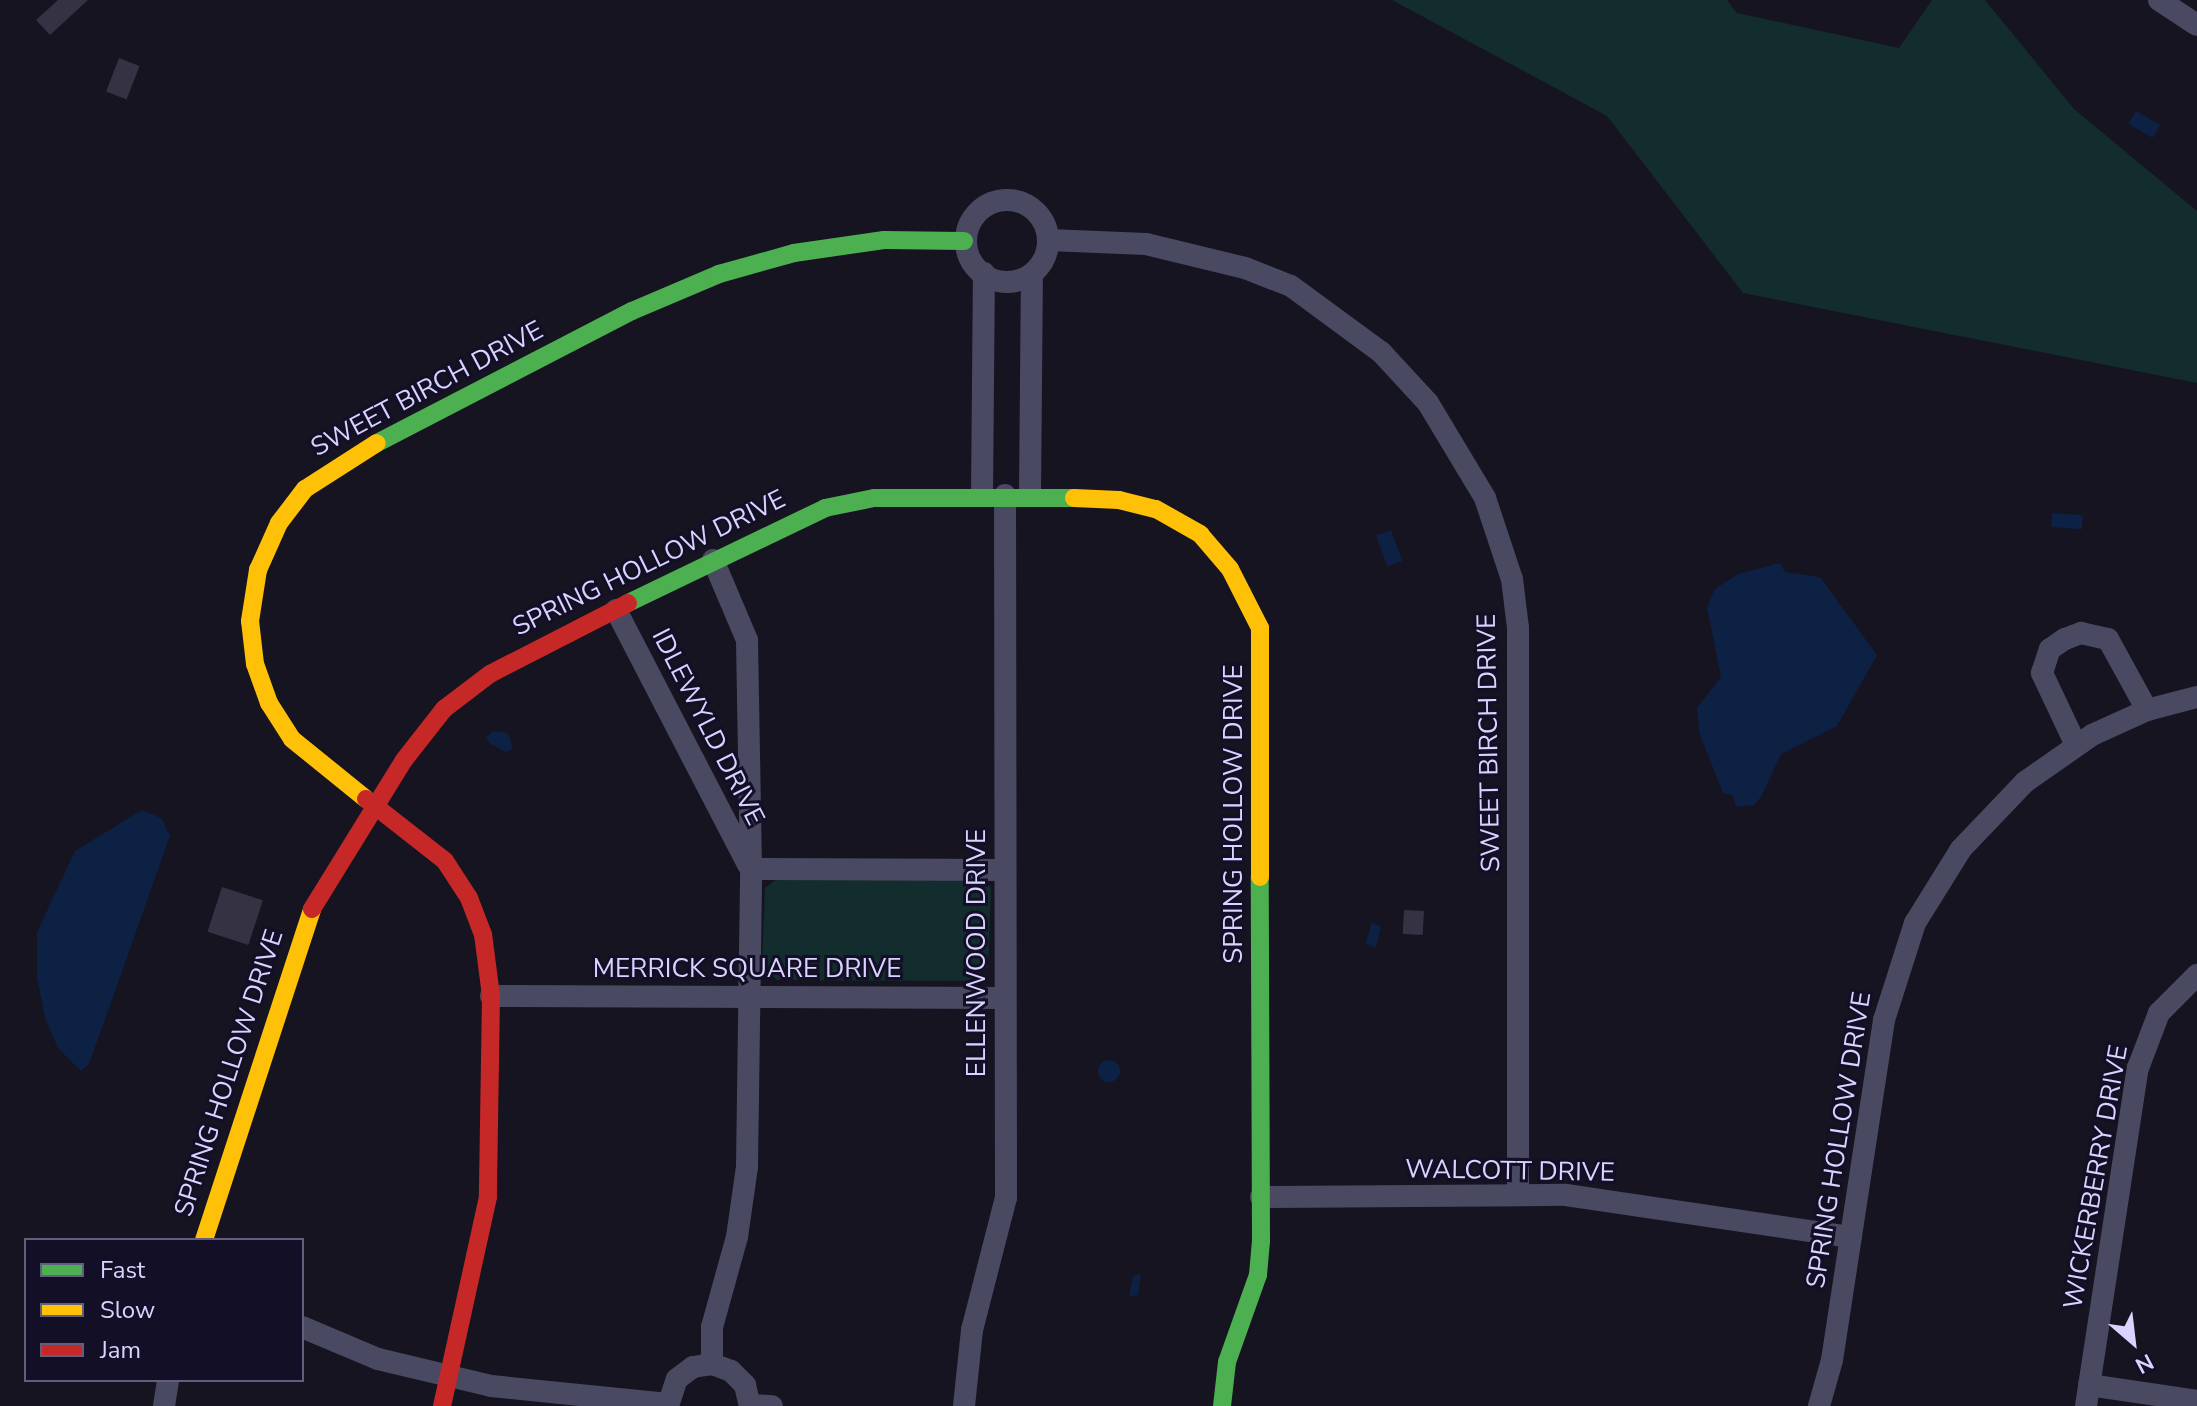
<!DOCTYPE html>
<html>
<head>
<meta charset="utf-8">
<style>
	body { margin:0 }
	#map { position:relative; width:2197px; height:1406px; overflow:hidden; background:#161421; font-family:"Nunito Sans",sans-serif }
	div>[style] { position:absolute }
	.green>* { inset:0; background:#132c2d }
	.water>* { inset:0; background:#0d2144; transform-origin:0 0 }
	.round { border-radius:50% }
	.building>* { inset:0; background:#343243; transform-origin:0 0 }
	.street>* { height:22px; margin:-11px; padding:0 11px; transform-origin:11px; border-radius:11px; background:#4a4962 }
	.street>.ring { margin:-11px; padding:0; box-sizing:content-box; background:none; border:22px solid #4a4962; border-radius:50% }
	.fast>* { height:18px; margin:-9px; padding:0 9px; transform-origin:9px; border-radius:9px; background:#4caf50 }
	.slow>* { height:18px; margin:-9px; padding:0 9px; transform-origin:9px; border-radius:9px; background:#ffc107 }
	.jam>* { height:18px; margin:-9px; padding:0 9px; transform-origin:9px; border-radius:9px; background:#c62828 }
	span { translate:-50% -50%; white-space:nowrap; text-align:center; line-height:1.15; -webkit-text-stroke:6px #130f26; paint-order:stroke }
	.street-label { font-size:26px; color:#d9d4ff }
	.legend { position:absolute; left:24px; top:1238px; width:280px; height:144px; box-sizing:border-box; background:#130f26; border:2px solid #625e7d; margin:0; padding:10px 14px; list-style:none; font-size:24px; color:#d9d4ff }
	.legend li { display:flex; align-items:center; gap:16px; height:40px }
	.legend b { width:40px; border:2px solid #625e7d }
	.north { position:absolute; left:2093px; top:1302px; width:80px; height:80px; -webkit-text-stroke:6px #130f26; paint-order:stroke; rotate:152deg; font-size:22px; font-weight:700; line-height:32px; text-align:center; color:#d9d4ff }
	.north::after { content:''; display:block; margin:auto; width:28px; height:36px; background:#d9d4ff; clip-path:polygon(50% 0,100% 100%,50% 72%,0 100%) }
</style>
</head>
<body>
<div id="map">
	<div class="green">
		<div style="clip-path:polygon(1392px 0,1727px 0,1737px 13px,1899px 48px,1932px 0,1985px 0,2074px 109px,2197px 211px,2197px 383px,1743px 293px,1607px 116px)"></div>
		<div style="clip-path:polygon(974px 874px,991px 887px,988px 967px,969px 981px,777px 980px,762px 965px,765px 888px,780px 877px)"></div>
	</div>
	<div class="water">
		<div style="left:2136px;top:111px;width:28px;height:15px;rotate:30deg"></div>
		<div style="left:2052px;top:513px;width:31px;height:14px;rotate:4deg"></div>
		<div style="left:1391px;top:530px;width:33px;height:16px;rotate:70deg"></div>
		<div style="clip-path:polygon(1780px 563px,1785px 572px,1820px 577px,1877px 655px,1837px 726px,1781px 754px,1761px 797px,1754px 805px,1736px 807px,1733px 795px,1723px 793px,1699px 732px,1697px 708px,1721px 677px,1707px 607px,1715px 589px,1738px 574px)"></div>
		<div style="clip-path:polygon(493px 731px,508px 733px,513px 749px,506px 752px,489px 743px,486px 737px)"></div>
		<div style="clip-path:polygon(142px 810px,161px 818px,170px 836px,89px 1064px,81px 1071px,58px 1048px,45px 1018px,37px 977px,37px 932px,75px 851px)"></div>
		<div style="clip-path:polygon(1372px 922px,1381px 927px,1376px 948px,1366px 943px)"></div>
		<div class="round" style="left:1098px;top:1060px;width:22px;height:22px"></div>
		<div style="clip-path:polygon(1141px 1274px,1138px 1295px,1129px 1297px,1133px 1276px)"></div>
	</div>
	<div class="building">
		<div style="clip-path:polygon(58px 0,88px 0,50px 35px,36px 20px)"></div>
		<div style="left:119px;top:58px;width:22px;height:36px;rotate:21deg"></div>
		<div style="left:222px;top:887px;width:43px;height:47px;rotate:18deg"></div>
		<div style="left:1404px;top:910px;width:20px;height:24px;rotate:3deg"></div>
	</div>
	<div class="street">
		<div style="left:2159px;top:0;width:45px;rotate:33.3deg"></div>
		<div class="ring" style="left:966px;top:200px;width:60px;height:60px"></div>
		<div style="left:1049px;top:240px;width:97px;rotate:2.4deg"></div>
		<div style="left:1146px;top:244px;width:102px;rotate:13.6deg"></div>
		<div style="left:1245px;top:268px;width:49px;rotate:21.4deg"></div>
		<div style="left:1291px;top:286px;width:112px;rotate:36.3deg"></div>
		<div style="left:1381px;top:352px;width:69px;rotate:47.3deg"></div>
		<div style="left:1428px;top:403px;width:111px;rotate:59deg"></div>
		<div style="left:1485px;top:498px;width:85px;rotate:71.6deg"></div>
		<div style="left:1512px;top:579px;width:49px;rotate:83deg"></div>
		<div style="left:1518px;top:628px;width:567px;rotate:90deg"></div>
		<div style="left:982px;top:495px;width:222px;rotate:-89.5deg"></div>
		<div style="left:1030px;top:495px;width:221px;rotate:-89.5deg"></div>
		<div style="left:616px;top:610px;width:287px;rotate:62.6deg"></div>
		<div style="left:2076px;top:745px;width:80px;rotate:-115.3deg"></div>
		<div style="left:2042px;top:673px;width:25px;rotate:-72deg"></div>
		<div style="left:2050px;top:649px;width:18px;rotate:-34deg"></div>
		<div style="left:2065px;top:639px;width:17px;rotate:-21deg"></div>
		<div style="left:2081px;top:633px;width:28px;rotate:13deg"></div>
		<div style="left:2108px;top:639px;width:81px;rotate:61.2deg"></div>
		<div style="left:751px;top:869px;width:253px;rotate:0.2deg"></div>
		<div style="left:491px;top:996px;width:512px;rotate:0.22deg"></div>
		<div style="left:1261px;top:1197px;width:305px;rotate:-0.4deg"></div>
		<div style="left:1566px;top:1195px;width:288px;rotate:8.4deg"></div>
		<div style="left:302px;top:1327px;width:82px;rotate:22.8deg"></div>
		<div style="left:378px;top:1359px;width:116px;rotate:13.4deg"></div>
		<div style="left:491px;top:1386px;width:178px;rotate:5.8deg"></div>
		<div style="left:712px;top:1364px;width:37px;rotate:-90deg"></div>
		<div style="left:712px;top:1327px;width:93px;rotate:-74.5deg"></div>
		<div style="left:737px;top:1237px;width:71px;rotate:-81.9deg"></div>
		<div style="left:747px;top:1167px;width:298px;rotate:-89.2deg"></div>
		<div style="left:751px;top:869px;width:229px;rotate:-91deg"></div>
		<div style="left:747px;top:640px;width:87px;rotate:-113deg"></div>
		<div style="left:2089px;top:1385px;width:109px;rotate:8.4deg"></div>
		<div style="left:750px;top:1405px;width:22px;rotate:3deg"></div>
		<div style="left:164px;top:1406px;width:26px;rotate:-81deg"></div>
		<div style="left:668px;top:1406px;width:28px;rotate:-72deg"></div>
		<div style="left:677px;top:1379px;width:20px;rotate:-37deg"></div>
		<div style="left:693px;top:1367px;width:19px;rotate:-9deg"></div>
		<div style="left:712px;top:1364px;width:20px;rotate:20deg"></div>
		<div style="left:731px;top:1371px;width:20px;rotate:45deg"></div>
		<div style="left:745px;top:1385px;width:22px;rotate:77deg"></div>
		<div style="left:964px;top:1406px;width:76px;rotate:-84deg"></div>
		<div style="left:972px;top:1330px;width:136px;rotate:-75.6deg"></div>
		<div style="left:1006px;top:1198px;width:703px;rotate:-90.08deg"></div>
		<div style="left:1819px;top:1406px;width:48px;rotate:-74.2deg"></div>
		<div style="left:1832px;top:1360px;width:344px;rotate:-81.3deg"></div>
		<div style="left:1884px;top:1020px;width:102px;rotate:-72.3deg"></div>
		<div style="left:1915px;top:923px;width:87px;rotate:-58.1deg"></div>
		<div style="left:1961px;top:849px;width:93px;rotate:-46.3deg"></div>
		<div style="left:2025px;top:782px;width:82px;rotate:-35deg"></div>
		<div style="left:2092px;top:735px;width:60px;rotate:-24.4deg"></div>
		<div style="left:2147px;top:710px;width:52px;rotate:-14.6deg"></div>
		<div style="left:2086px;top:1406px;width:342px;rotate:-81.3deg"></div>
		<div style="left:2138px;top:1068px;width:59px;rotate:-69.1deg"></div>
		<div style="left:2159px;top:1013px;width:54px;rotate:-45deg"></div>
	</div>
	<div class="fast">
		<div style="left:377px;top:443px;width:287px;rotate:-27.4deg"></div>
		<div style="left:632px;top:311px;width:95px;rotate:-23deg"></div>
		<div style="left:719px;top:274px;width:78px;rotate:-15.6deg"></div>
		<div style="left:794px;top:253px;width:91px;rotate:-8.2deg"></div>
		<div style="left:884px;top:240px;width:80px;rotate:0.7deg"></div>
		<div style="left:628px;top:603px;width:219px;rotate:-25.7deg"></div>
		<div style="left:825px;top:508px;width:50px;rotate:-11.5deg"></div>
		<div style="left:874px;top:498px;width:200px"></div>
		<div style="left:1222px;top:1406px;width:44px;rotate:-83.5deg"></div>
		<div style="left:1227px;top:1362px;width:92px;rotate:-70.4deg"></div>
		<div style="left:1258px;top:1275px;width:34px;rotate:-85deg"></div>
		<div style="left:1261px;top:1241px;width:364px;rotate:-90.2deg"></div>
	</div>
	<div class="slow">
		<div style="left:1074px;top:498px;width:45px;rotate:2.5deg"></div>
		<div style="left:1119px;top:500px;width:38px;rotate:14deg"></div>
		<div style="left:1156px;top:509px;width:51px;rotate:29.6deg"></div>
		<div style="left:1200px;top:534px;width:46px;rotate:49.4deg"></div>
		<div style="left:1230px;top:569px;width:66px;rotate:63deg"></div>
		<div style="left:1260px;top:628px;width:249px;rotate:90deg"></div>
		<div style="left:366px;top:799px;width:95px;rotate:-141deg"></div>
		<div style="left:292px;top:739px;width:43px;rotate:-122.6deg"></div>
		<div style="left:269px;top:703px;width:41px;rotate:-109.7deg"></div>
		<div style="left:255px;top:664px;width:43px;rotate:-96.6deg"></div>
		<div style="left:250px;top:621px;width:52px;rotate:-81.1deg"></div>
		<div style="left:258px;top:570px;width:51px;rotate:-65.9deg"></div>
		<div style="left:279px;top:523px;width:43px;rotate:-52.6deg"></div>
		<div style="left:305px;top:489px;width:85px;rotate:-32.6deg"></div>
		<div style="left:204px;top:1240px;width:348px;rotate:-71.9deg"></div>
	</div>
	<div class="jam">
		<div style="left:366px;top:799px;width:100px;rotate:38.1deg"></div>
		<div style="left:445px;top:861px;width:44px;rotate:57deg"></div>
		<div style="left:469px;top:898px;width:39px;rotate:69deg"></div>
		<div style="left:483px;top:934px;width:63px;rotate:82.6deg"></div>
		<div style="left:491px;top:996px;width:201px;rotate:90.9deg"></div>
		<div style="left:488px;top:1197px;width:214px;rotate:102.4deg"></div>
		<div style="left:312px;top:909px;width:175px;rotate:-58.3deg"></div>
		<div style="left:404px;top:760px;width:65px;rotate:-51.9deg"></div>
		<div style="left:444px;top:709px;width:58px;rotate:-37.3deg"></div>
		<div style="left:490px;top:674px;width:155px;rotate:-27.2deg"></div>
	</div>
	<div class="street-label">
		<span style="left:427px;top:389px;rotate:-28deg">SWEET BIRCH DRIVE</span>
		<span style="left:649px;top:563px;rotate:-26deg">SPRING HOLLOW DRIVE</span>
		<span style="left:708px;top:727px;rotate:63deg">IDLEWYLD DRIVE</span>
		<span style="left:1489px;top:743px;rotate:-91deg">SWEET BIRCH DRIVE</span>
		<span style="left:1234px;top:814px;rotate:-90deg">SPRING HOLLOW DRIVE</span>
		<span style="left:977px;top:953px;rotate:-90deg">ELLENWOOD DRIVE</span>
		<span style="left:747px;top:969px">MERRICK SQUARE DRIVE</span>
		<span style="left:229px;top:1073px;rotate:-72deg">SPRING HOLLOW DRIVE</span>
		<span style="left:1839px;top:1140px;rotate:-81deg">SPRING HOLLOW DRIVE</span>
		<span style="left:1510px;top:1171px;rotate:1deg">WALCOTT DRIVE</span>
		<span style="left:2096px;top:1177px;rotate:-80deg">WICKERBERRY DRIVE</span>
	</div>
	<ul class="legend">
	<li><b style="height:10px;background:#4caf50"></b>Fast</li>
	<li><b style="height:10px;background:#ffc107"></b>Slow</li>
	<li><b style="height:10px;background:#c62828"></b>Jam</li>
	</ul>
	<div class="north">N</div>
</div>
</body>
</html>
